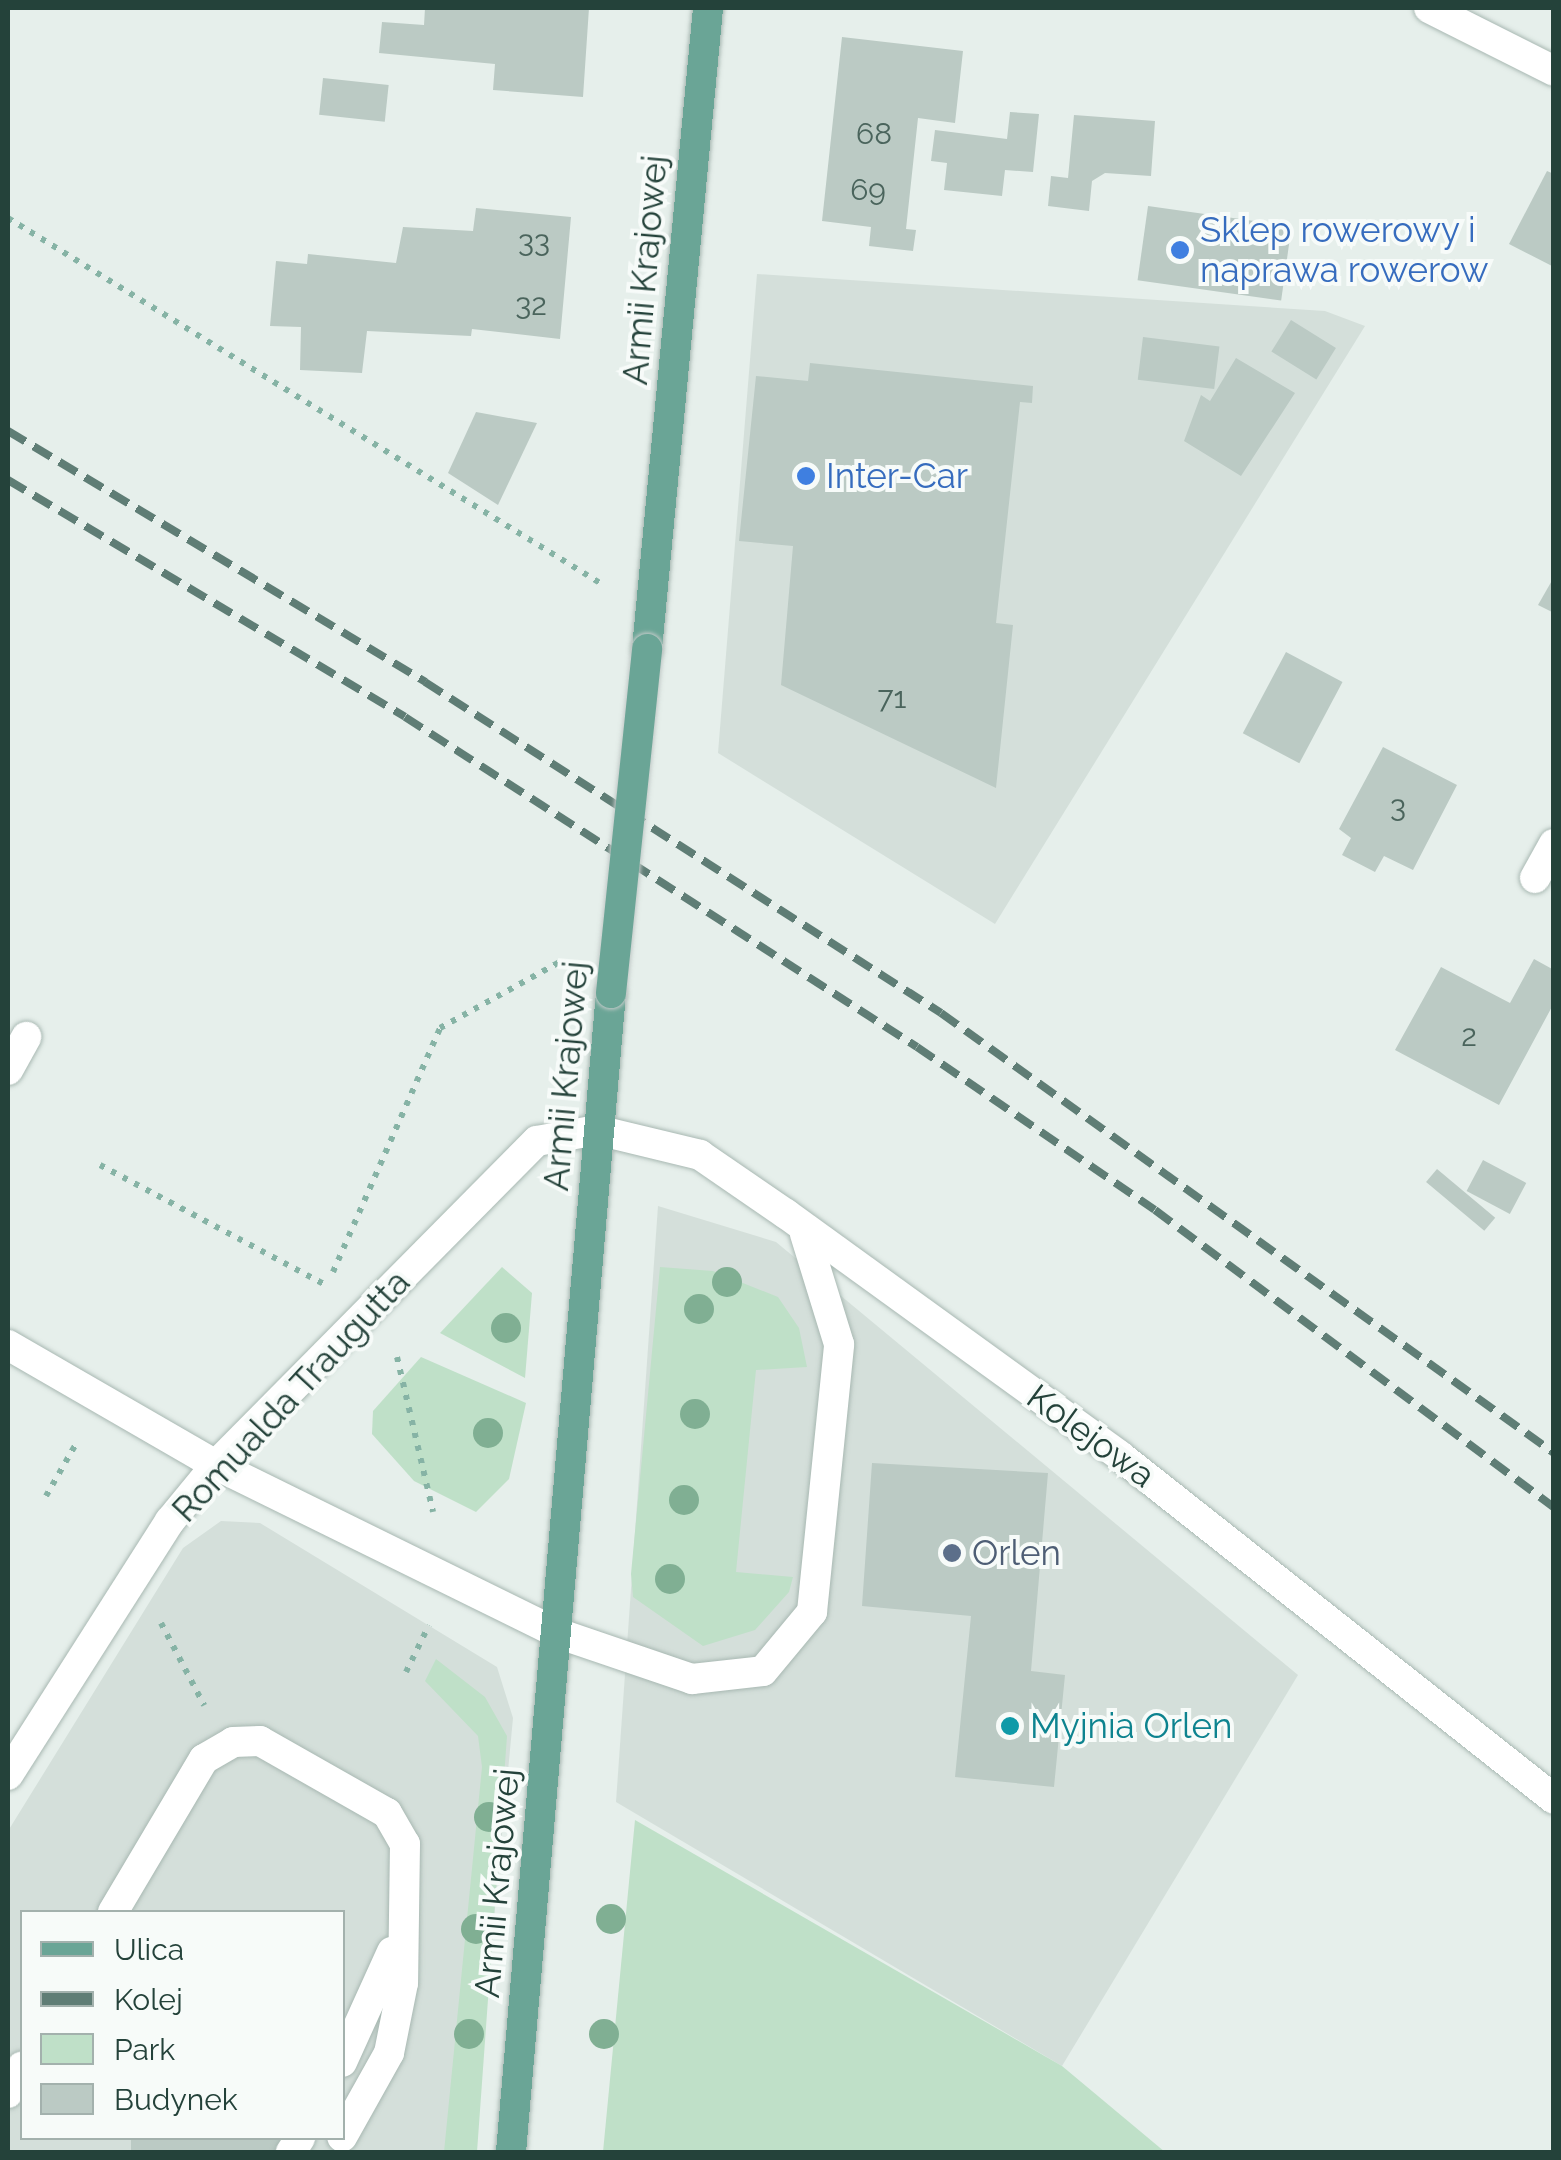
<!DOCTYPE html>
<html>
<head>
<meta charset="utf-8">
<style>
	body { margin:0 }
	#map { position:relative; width:1561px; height:2160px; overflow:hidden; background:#e6efeb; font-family:Raleway,sans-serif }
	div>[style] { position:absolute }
	.built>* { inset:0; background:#d4dfda }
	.green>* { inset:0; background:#bfe0c8 }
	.building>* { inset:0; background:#bbcac4; transform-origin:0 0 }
	.path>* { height:6px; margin-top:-3px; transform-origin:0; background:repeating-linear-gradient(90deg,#86b3a5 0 5px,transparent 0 13px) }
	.roads { filter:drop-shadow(0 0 2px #a8b8b2) drop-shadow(0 0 2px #a8b8b2) }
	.minor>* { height:30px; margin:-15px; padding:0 15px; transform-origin:15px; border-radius:15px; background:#fff }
	.major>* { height:30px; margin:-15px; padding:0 15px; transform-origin:15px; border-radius:15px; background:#6aa596 }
	.rail>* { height:8px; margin-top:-4px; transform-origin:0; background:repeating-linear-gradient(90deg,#5f7d75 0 20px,transparent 0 30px) }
	.bridges { filter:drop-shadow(0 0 2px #c2cac8) drop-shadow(0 0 2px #c2cac8) }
	.major-bridge>* { height:30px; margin:-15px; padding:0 15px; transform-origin:15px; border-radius:15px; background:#6aa596 }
	.trees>* { width:30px; height:30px; margin:-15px; border-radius:50%; background:#80af93 }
	.dots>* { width:28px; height:28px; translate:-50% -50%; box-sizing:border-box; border:5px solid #f7fbf9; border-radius:50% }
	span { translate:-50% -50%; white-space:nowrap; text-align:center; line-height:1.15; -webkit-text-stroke:8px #f7fbf9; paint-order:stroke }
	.number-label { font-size:30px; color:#4a645c }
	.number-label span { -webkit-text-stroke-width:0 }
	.shop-label { font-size:35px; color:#366cbe }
	.left { translate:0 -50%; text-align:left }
	.street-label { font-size:35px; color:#24423a }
	.service-label { font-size:35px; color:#4e5e75 }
	.culture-label { font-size:35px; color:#0d838f }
	.frame { position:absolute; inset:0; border:10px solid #24423a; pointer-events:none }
	.legend { position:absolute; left:20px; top:1910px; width:325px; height:230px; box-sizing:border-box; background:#f7fbf9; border:2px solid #a3b1ad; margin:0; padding:12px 18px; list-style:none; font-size:30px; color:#24423a }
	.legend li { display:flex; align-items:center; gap:20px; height:50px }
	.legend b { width:50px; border:2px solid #a3b1ad }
</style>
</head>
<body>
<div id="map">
	<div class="built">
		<div style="clip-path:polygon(757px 274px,1325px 311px,1365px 326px,995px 924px,718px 753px)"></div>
		<div style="clip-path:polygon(658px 1206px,776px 1242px,1298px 1675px,1062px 2066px,616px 1802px)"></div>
		<div style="clip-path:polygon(evenodd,221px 1521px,260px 1523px,497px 1667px,513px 1718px,472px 2152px,8px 2152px,8px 1831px,183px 1548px,221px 1521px,22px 1912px,342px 1912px,342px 2138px,22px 2138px,22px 1912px)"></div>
	</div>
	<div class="green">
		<div style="clip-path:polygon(502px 1267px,532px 1293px,525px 1378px,440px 1333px)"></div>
		<div style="clip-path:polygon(660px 1267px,713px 1271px,778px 1297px,799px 1328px,807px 1367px,756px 1370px,736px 1572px,793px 1577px,789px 1592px,755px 1630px,703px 1646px,633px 1597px,631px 1574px)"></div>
		<div style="clip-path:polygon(421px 1357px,526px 1403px,509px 1479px,476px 1512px,414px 1481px,372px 1434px,373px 1411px)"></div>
		<div style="clip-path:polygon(436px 1659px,485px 1697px,507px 1736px,477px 2152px,444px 2152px,482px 1767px,478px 1736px,425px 1681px)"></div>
		<div style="clip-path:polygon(635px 1820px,1062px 2066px,1165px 2152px,603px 2152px)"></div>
	</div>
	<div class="building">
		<div style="clip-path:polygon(425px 8px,589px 8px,583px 97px,493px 90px,495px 64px,379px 53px,382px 22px,424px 25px)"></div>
		<div style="clip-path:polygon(842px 37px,963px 51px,955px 123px,918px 118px,906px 229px,916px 230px,913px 251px,869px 246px,871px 227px,822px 221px)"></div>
		<div style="left:323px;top:78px;width:66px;height:37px;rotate:6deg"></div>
		<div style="clip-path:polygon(1010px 112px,1039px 114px,1033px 172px,1005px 170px,1002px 196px,944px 190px,947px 163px,931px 161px,935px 130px,1007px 139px)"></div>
		<div style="clip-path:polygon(1074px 115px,1155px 121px,1151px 176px,1105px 173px,1092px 181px,1089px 211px,1048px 206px,1051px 176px,1068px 178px)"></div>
		<div style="clip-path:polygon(1547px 171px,1554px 174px,1554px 267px,1509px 244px)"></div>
		<div style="left:1148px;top:206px;width:145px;height:75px;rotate:8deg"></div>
		<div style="clip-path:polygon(476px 208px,571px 217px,560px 339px,472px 329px,471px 336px,367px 331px,362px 373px,300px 370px,301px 327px,270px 326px,276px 261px,307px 264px,308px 254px,396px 263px,403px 227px,473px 231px)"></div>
		<div style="left:1291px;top:320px;width:53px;height:37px;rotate:32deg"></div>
		<div style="left:1143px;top:337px;width:77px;height:43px;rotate:7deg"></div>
		<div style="clip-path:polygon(1236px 358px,1295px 393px,1241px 476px,1184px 441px,1201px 395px,1210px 401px)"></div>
		<div style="clip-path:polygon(810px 363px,1033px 386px,1032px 403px,1020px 402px,996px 623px,1013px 625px,996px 788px,781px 685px,793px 546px,739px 541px,756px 376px,808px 381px)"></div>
		<div style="clip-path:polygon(476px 412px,537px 423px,498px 505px,448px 473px)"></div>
		<div style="clip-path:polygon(1554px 577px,1554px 613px,1538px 605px)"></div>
		<div style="left:1286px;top:652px;width:64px;height:92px;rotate:28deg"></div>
		<div style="clip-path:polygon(1383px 747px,1457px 785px,1413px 870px,1384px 856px,1375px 872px,1342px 855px,1351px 838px,1339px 829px)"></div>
		<div style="clip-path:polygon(1534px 959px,1554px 970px,1554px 1003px,1499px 1105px,1395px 1050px,1441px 967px,1510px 1003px)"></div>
		<div style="left:1483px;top:1160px;width:49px;height:35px;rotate:28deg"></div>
		<div style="left:1437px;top:1169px;width:76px;height:17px;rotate:40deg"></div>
		<div style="clip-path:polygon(872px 1463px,1048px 1473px,1031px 1671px,1065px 1675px,1054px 1787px,955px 1777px,971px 1616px,862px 1606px)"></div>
		<div style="left:131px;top:2138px;width:150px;height:16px"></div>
	</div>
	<div class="path">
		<div style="left:8px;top:218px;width:695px;rotate:31.66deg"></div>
		<div style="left:100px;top:1165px;width:254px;rotate:28deg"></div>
		<div style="left:333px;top:1272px;width:266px;rotate:-66.3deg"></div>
		<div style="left:440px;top:1028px;width:141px;rotate:-28.9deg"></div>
		<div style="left:397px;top:1357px;width:159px;rotate:76.9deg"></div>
		<div style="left:46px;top:1496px;width:62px;rotate:-60.1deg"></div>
		<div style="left:161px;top:1623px;width:93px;rotate:62.3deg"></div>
		<div style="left:406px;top:1672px;width:52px;rotate:-63.9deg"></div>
	</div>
	<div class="roads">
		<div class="minor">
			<div style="left:1429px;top:8px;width:140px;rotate:26.7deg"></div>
			<div style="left:1535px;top:878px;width:39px;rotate:-61deg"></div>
			<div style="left:8px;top:1070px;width:38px;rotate:-61deg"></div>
			<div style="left:8px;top:1345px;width:240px;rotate:30deg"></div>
			<div style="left:216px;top:1465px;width:380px;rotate:26.2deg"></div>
			<div style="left:557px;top:1633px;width:143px;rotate:18.8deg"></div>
			<div style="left:692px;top:1679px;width:71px;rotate:-6.4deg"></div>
			<div style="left:763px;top:1671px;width:77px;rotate:-50.3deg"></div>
			<div style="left:812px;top:1612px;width:269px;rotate:-84.2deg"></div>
			<div style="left:839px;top:1344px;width:115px;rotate:-107.2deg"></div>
			<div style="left:8px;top:1775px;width:301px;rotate:-57.5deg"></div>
			<div style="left:170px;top:1521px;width:72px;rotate:-50.6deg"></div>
			<div style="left:216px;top:1465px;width:456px;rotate:-45.3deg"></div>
			<div style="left:537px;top:1141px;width:61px;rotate:-10.4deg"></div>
			<div style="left:597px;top:1130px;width:106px;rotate:13.6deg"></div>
			<div style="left:700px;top:1155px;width:104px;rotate:34.5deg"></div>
			<div style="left:786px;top:1214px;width:412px;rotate:35.9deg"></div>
			<div style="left:1120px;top:1456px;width:553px;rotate:38.32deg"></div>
			<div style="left:113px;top:1912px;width:178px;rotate:-59.3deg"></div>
			<div style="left:204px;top:1759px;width:34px;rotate:-30deg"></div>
			<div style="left:233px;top:1742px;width:27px;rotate:-2deg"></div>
			<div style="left:260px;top:1741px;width:146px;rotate:29.6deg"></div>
			<div style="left:387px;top:1813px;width:36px;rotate:60deg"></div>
			<div style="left:405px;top:1844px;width:139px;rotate:90.8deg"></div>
			<div style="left:403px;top:1983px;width:71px;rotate:101.3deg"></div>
			<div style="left:389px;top:2053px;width:96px;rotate:119.2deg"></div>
			<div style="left:342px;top:2062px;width:121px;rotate:-65.6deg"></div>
			<div style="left:8px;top:2093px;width:30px;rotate:-62deg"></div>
			<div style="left:291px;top:2152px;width:17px;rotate:-57deg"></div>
		</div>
		<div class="major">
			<div style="left:647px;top:649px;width:644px;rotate:-84.56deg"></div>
			<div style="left:511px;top:2152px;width:1163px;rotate:-85.07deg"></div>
		</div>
	</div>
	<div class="rail">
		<div style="left:8px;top:431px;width:487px;rotate:31deg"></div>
		<div style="left:425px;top:682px;width:613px;rotate:32.68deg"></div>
		<div style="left:941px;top:1013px;width:755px;rotate:35.67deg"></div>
		<div style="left:8px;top:480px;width:462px;rotate:30.8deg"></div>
		<div style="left:405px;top:717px;width:609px;rotate:32.8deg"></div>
		<div style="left:917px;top:1047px;width:288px;rotate:34.4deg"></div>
		<div style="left:1155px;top:1210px;width:497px;rotate:36.7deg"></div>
	</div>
	<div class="bridges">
		<div class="major-bridge">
			<div style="left:611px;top:993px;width:346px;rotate:-84deg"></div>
		</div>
	</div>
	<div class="trees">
		<div style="left:727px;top:1282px"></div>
		<div style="left:699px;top:1309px"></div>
		<div style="left:506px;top:1328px"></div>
		<div style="left:695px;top:1414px"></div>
		<div style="left:488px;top:1433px"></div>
		<div style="left:684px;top:1500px"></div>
		<div style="left:670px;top:1579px"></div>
		<div style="left:489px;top:1817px"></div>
		<div style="left:611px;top:1919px"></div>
		<div style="left:476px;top:1929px"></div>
		<div style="left:469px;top:2034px"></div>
		<div style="left:604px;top:2034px"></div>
	</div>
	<div class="dots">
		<div style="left:1180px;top:250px;background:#3f7fe0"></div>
		<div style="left:806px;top:476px;background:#3f7fe0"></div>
		<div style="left:952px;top:1553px;background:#5c6f8a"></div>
		<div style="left:1010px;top:1726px;background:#0f9aa8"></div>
	</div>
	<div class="number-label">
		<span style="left:874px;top:134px">68</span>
		<span style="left:868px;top:190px">69</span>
		<span style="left:534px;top:242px">33</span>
		<span style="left:531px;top:305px">32</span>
		<span style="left:892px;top:698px">71</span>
		<span style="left:1398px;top:807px">3</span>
		<span style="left:1469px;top:1036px">2</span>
	</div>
	<div class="shop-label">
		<span class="left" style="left:1200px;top:250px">Sklep rowerowy i<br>naprawa rowerow</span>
		<span class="left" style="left:826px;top:476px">Inter-Car</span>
	</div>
	<div class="street-label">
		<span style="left:645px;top:270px;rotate:-85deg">Armii Krajowej</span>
		<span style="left:566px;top:1076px;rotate:-85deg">Armii Krajowej</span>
		<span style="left:291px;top:1396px;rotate:-47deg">Romualda Traugutta</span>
		<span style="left:1091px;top:1436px;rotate:36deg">Kolejowa</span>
		<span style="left:497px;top:1883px;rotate:-85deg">Armii Krajowej</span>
	</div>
	<div class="service-label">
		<span class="left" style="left:972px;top:1553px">Orlen</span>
	</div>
	<div class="culture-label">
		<span class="left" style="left:1030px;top:1726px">Myjnia Orlen</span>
	</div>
	<div class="frame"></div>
	<ul class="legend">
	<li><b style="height:12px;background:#6aa596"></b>Ulica</li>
	<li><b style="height:12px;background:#5f7d75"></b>Kolej</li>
	<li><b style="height:28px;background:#bfe0c8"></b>Park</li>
	<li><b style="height:28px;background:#bbcac4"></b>Budynek</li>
	</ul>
</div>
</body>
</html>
